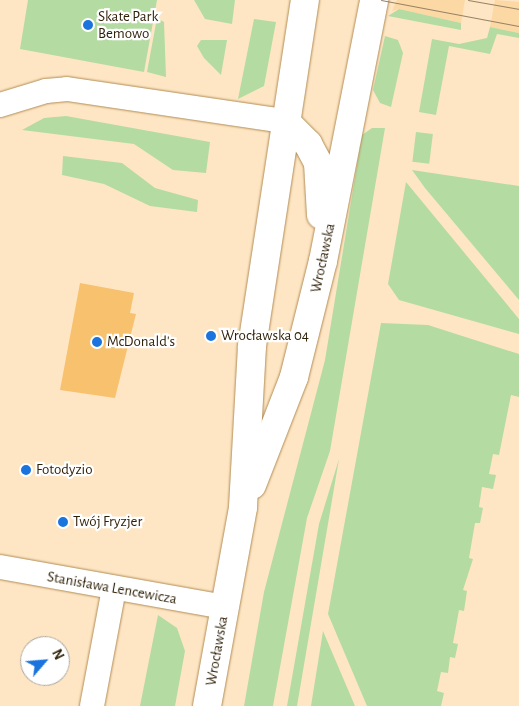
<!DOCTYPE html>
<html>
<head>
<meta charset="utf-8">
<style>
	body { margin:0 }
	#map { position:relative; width:519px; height:706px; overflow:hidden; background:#fee6c4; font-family:"Alegreya Sans",sans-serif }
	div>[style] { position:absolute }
	.built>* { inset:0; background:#fcd8a5 }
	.green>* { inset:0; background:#b4dba2; transform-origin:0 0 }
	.building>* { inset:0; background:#f7c16e }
	.roads { filter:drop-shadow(0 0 1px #b28c54) drop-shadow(0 0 1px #b28c54) }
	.street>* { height:24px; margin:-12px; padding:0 12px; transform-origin:12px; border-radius:12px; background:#fff }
	.secondary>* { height:28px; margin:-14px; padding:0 14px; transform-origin:14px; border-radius:14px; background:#fff }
	.tram>* { height:1px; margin:-0.5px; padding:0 0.5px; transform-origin:0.5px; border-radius:0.5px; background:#968265 }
	.dots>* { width:14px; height:14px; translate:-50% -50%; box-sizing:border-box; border:2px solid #fff; border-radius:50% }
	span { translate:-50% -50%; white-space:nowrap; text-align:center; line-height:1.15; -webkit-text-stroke:4.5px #fff; paint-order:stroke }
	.poi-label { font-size:15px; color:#2e1f07 }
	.left { translate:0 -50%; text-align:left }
	.street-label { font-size:15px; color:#2e1f07 }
	.north { position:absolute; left:20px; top:636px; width:50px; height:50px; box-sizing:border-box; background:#fff; border:1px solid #aba59c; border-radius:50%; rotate:63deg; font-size:14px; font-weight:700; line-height:20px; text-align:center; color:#2e1f07 }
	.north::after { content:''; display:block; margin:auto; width:18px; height:22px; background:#1b73dd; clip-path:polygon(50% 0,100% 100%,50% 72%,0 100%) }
</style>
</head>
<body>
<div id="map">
	<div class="built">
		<div style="clip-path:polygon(397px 0,465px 0,461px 23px,399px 9px,392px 11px)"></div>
		<div style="clip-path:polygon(495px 0,519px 2px,519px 33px,490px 27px)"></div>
	</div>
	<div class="green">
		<div style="clip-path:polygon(28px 0,157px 0,144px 72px,20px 49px)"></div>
		<div style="clip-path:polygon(194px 0,235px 0,232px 24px,205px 19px)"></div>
		<div style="clip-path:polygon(399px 9px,461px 23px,461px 30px,388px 16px)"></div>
		<div style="clip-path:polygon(157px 18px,164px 22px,166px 77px,147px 72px)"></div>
		<div style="clip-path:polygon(254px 19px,276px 22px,264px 86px,238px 99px)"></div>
		<div style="clip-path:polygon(490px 27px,519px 33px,519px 38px,497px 34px,490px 54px,449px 46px,436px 115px,419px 112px,432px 39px,459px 44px,487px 38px)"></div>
		<div style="clip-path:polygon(385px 36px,398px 40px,403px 53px,391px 107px,380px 103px,373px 90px)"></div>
		<div style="clip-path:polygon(201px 40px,227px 40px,221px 75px,204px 58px,197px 46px)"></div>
		<div style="clip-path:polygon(66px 116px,210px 142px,206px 173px,173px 170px,134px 144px,22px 130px,44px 118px)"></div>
		<div style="clip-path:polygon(372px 128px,385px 128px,330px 451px,307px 518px,273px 706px,244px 706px,264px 592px,325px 360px,362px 135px)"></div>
		<div style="left:416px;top:132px;width:17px;height:30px;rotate:7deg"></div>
		<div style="clip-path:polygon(63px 156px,122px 163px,155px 188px,198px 200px,197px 212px,150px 206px,104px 184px,62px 175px)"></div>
		<div style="clip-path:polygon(412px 170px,519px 186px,519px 300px,425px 188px)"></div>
		<div style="clip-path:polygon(406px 182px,519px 319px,519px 334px,399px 300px,388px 284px)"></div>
		<div style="clip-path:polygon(381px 323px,428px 325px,519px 354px,519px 397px,511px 395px,499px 455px,493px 454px,489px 474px,496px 475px,493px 489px,482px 487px,479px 507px,483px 508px,480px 523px,475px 523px,469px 558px,473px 559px,463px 590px,467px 591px,464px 611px,459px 610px,453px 643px,458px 644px,455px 658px,450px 657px,448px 673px,441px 672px,437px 691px,444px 693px,441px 706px,367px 706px,328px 614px)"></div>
		<div style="clip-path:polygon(339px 459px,297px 706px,287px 706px,319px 524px)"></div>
		<div style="clip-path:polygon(158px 615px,177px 628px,185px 651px,175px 706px,140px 706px)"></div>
		<div style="clip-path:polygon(323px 631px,355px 706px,311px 706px)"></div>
	</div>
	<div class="building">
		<div style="clip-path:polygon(80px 283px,134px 293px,130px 313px,136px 314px,115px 398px,60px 390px)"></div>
	</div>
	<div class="roads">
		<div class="street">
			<div style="left:0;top:105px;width:48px;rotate:-16.9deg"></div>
			<div style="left:46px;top:91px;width:21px;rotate:-5deg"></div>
			<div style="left:67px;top:89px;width:220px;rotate:8.4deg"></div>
			<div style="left:0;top:567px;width:228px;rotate:10.1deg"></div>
			<div style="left:92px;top:706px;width:120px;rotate:-79.4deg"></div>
		</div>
		<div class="secondary">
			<div style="left:285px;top:121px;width:33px;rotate:45deg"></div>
			<div style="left:308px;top:144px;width:21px;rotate:62deg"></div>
			<div style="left:318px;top:163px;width:52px;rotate:86.7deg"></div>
			<div style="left:252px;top:485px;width:116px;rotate:-68.7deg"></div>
			<div style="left:294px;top:377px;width:120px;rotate:-76deg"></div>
			<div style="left:323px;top:261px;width:266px;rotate:-78.9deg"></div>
			<div style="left:207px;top:706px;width:202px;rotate:-79.7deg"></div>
			<div style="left:243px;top:507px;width:161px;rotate:-86.8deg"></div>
			<div style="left:252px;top:346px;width:350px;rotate:-81.3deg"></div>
		</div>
	</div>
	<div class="tram">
		<div style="left:381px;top:0;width:140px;rotate:10.7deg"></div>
		<div style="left:468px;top:0;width:52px;rotate:10deg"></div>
	</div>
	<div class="dots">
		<div style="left:88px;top:25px;background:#1b73dd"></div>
		<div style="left:211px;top:336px;background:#1b73dd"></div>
		<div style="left:97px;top:342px;background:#1b73dd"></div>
		<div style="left:26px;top:470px;background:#1b73dd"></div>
		<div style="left:63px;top:522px;background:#1b73dd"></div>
	</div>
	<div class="poi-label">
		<span class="left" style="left:98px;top:25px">Skate Park<br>Bemowo</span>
		<span class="left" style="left:221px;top:336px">Wrocławska 04</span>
		<span class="left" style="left:107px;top:342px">McDonald's</span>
		<span class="left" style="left:36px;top:470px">Fotodyzio</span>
		<span class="left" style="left:73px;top:522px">Twój Fryzjer</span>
	</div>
	<div class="street-label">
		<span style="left:323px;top:258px;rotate:-78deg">Wrocławska</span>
		<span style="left:112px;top:588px;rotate:10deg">Stanisława Lencewicza</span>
		<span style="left:217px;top:651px;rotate:-80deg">Wrocławska</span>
	</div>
	<div class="north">N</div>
</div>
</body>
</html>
